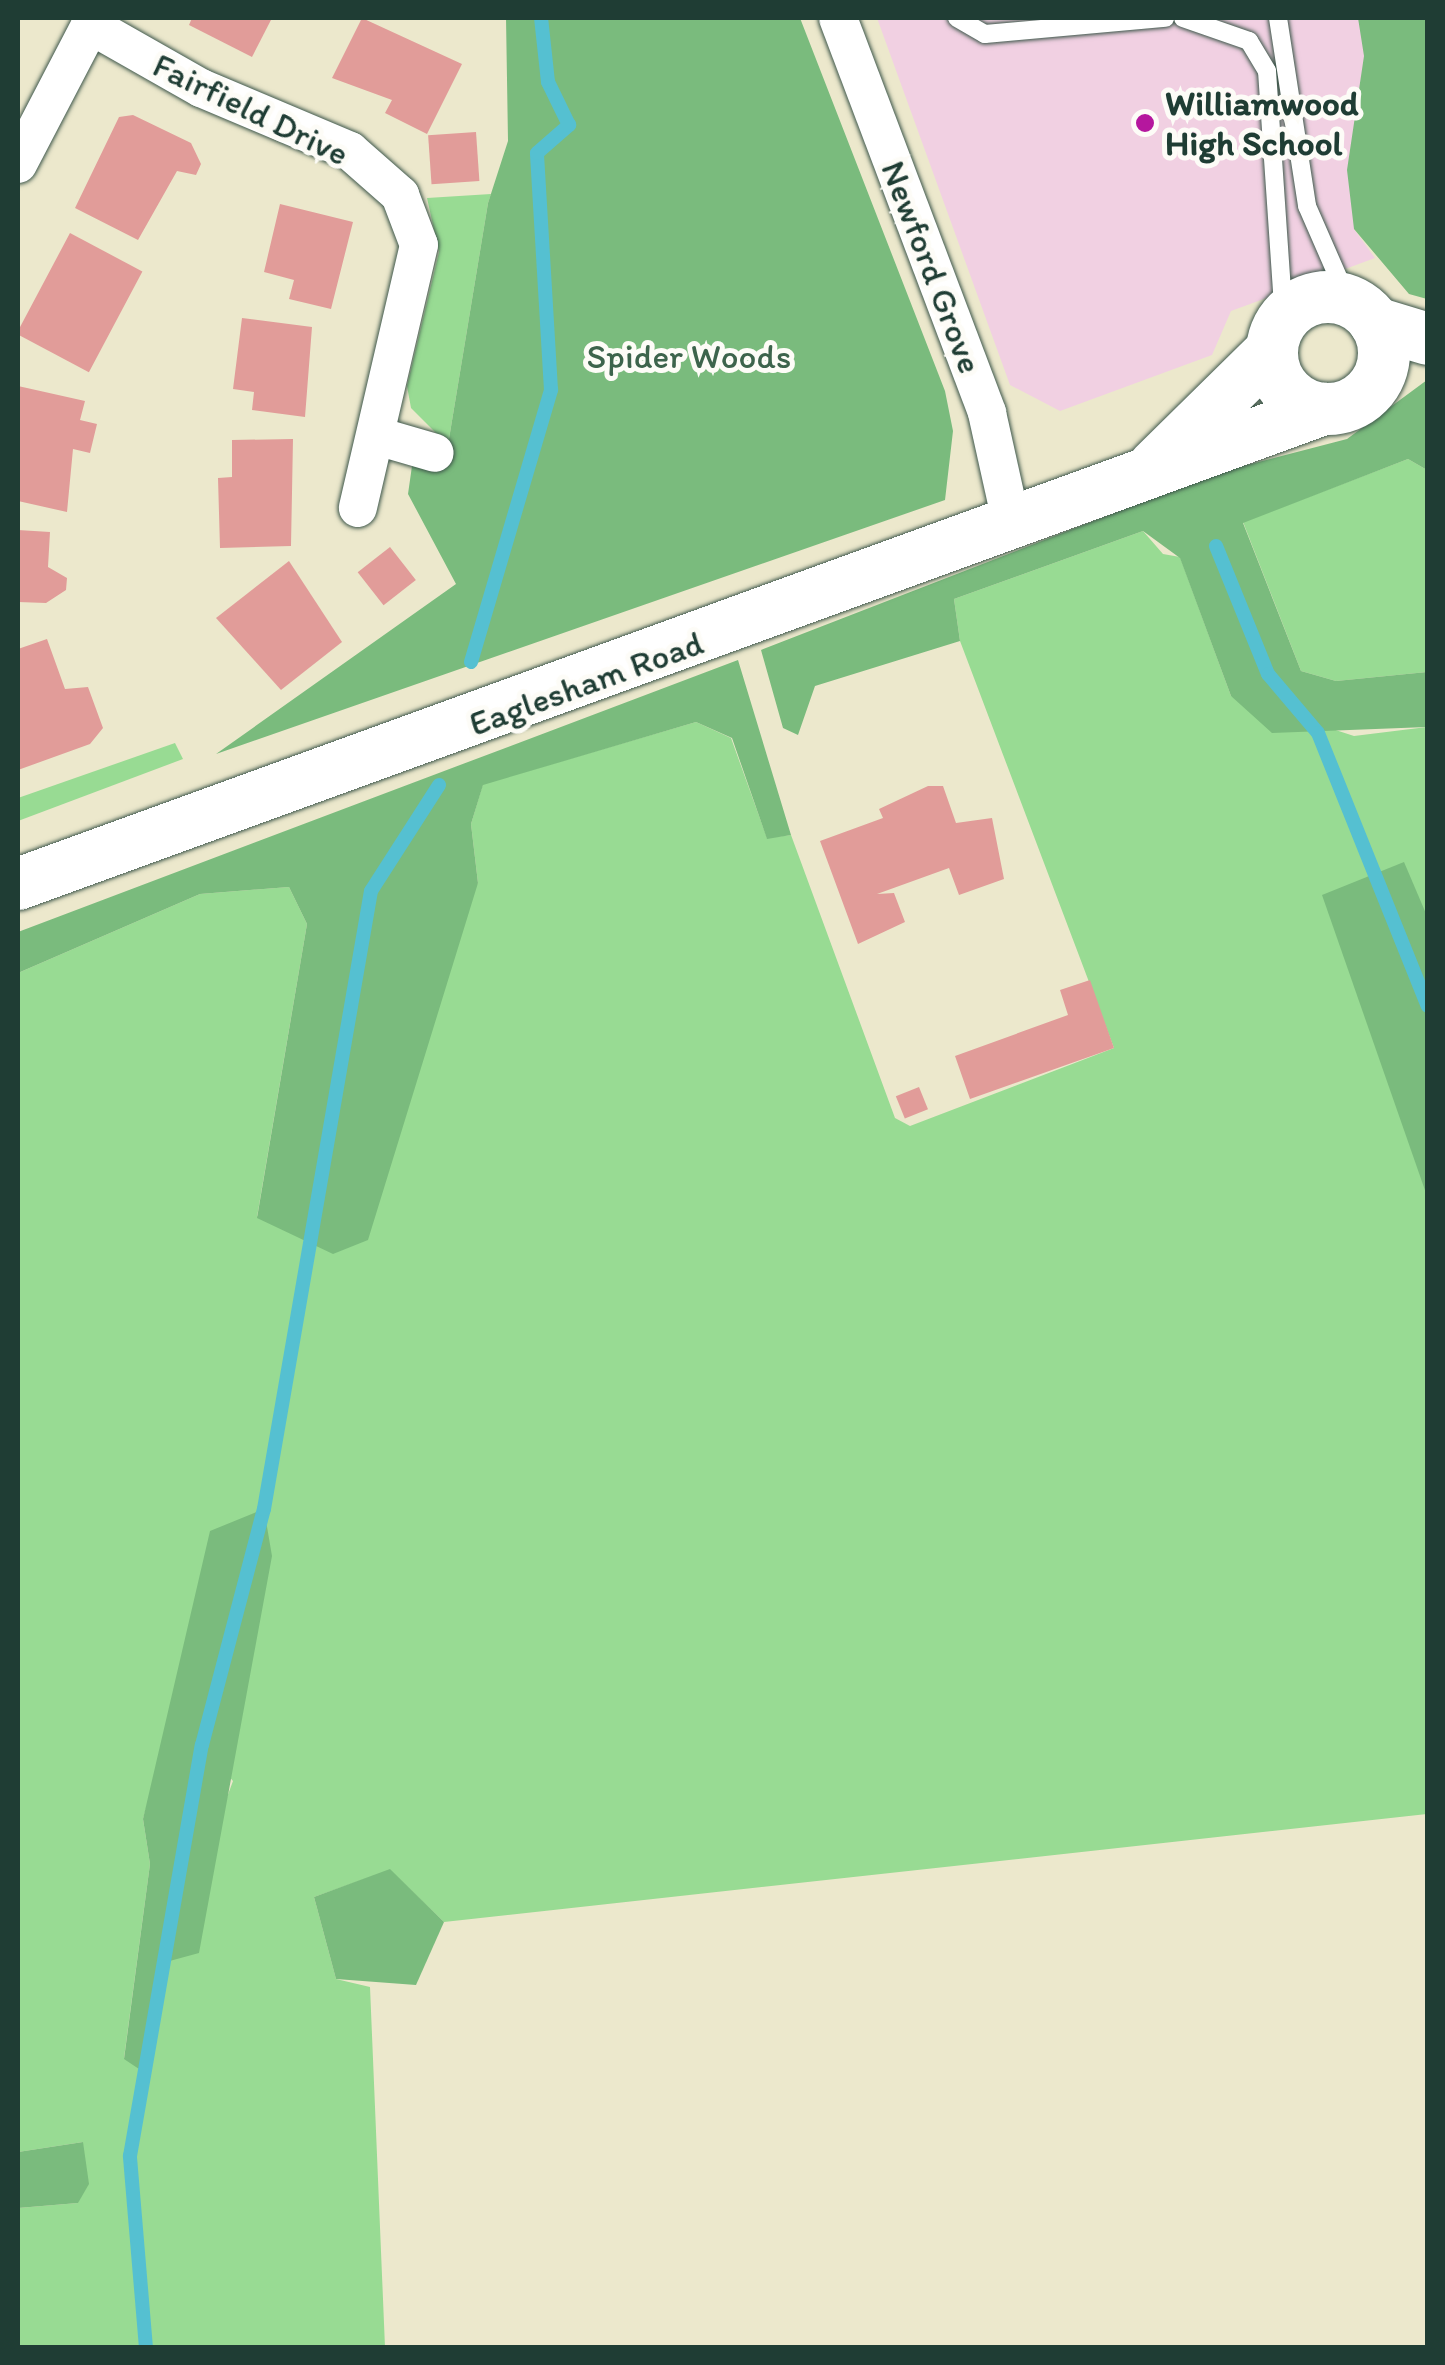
<!DOCTYPE html>
<html>
<head>
<meta charset="utf-8">
<style>
	body { margin:0 }
	#map { position:relative; width:1445px; height:2365px; overflow:hidden; background:#ece8cc; font-family:Itim,sans-serif }
	div>[style] { position:absolute }
	.built>* { inset:0; background:#f1d0e2 }
	.green>* { inset:0; background:#98db93 }
	.forest>* { inset:0; background:#7abb7d }
	.stream>* { height:14px; margin:-7px; padding:0 7px; transform-origin:7px; border-radius:7px; background:#55c0d1 }
	.building>* { inset:0; background:#e19c99; transform-origin:0 0 }
	.roads { filter:drop-shadow(0 0 2px #3e574b) drop-shadow(0 0 2px #3e574b) }
	.service>* { height:18px; margin:-9px; padding:0 9px; transform-origin:9px; border-radius:9px; background:#fff }
	.minor>* { height:38px; margin:-19px; padding:0 19px; transform-origin:19px; border-radius:19px; background:#fff }
	.secondary>* { height:52px; margin:-26px; padding:0 26px; transform-origin:26px; border-radius:26px; background:#fff }
	.secondary>.ring { margin:-26px; padding:0; box-sizing:content-box; background:none; border:52px solid #fff; border-radius:50% }
	.dots>* { width:28px; height:28px; translate:-50% -50%; box-sizing:border-box; border:5px solid #fdfcf7; border-radius:50% }
	span { translate:-50% -50%; white-space:nowrap; text-align:center; line-height:1.15; -webkit-text-stroke:10px #fdfcf7; paint-order:stroke }
	.poi-label { font-size:35px; color:#1f3d34; font-weight:700 }
	.left { translate:0 -50%; text-align:left }
	.street-label { font-size:35px; color:#1f3d34 }
	.park-label { font-size:35px; color:#3d644c }
	.frame { position:absolute; inset:0; border:20px solid #1f3d34; pointer-events:none }
</style>
</head>
<body>
<div id="map">
	<div class="built">
		<div style="clip-path:polygon(877px 18px,1397px 18px,1354px 229px,1375px 258px,1231px 311px,1212px 355px,1060px 411px,1010px 385px)"></div>
	</div>
	<div class="green">
		<div style="clip-path:polygon(491px 194px,488px 203px,448px 445px,411px 408px,407px 386px,439px 252px,427px 198px)"></div>
		<div style="clip-path:polygon(1408px 459px,1427px 470px,1427px 672px,1336px 681px,1301px 671px,1243px 522px)"></div>
		<div style="clip-path:polygon(evenodd,1143px 531px,1163px 554px,1180px 557px,1231px 696px,1354px 736px,1427px 727px,1427px 1814px,444px 1922px,390px 1870px,314px 1897px,336px 1979px,370px 1987px,385px 2347px,18px 2348px,18px 2208px,78px 2203px,83px 2142px,18px 2152px,18px 973px,200px 894px,289px 887px,307px 924px,257px 1217px,478px 883px,471px 824px,483px 784px,696px 722px,731px 738px,767px 838px,791px 835px,895px 1118px,910px 1126px,1114px 1048px,960px 641px,954px 599px,1143px 531px,173px 1713px,233px 1781px,166px 1962px,145px 2072px,124px 2058px,150px 1864px,143px 1819px,173px 1713px)"></div>
		<div style="clip-path:polygon(175px 743px,183px 759px,18px 821px,18px 798px)"></div>
	</div>
	<div class="forest">
		<div style="clip-path:polygon(506px 18px,800px 18px,945px 391px,953px 431px,945px 500px,216px 754px,456px 584px,408px 494px,412px 466px,441px 470px,448px 445px,488px 203px,508px 141px)"></div>
		<div style="clip-path:polygon(1358px 18px,1427px 18px,1427px 299px,1409px 294px,1354px 229px,1347px 170px,1364px 56px)"></div>
		<div style="clip-path:polygon(1427px 380px,1427px 470px,1408px 459px,1243px 523px,1301px 671px,1336px 681px,1427px 672px,1427px 727px,1272px 733px,1231px 696px,1180px 558px,1143px 531px,954px 599px,960px 641px,815px 686px,798px 735px,783px 728px,761px 650px,1220px 472px,1347px 439px)"></div>
		<div style="clip-path:polygon(738px 660px,791px 835px,767px 839px,732px 738px,696px 722px,483px 785px,471px 824px,478px 883px,368px 1240px,333px 1254px,257px 1218px,307px 924px,289px 887px,200px 894px,18px 973px,18px 932px)"></div>
		<div style="clip-path:polygon(1404px 862px,1427px 916px,1427px 1196px,1322px 895px)"></div>
		<div style="clip-path:polygon(264px 1509px,272px 1556px,199px 1953px,166px 1962px,145px 2073px,124px 2059px,150px 1864px,143px 1819px,210px 1531px)"></div>
		<div style="clip-path:polygon(390px 1869px,444px 1922px,416px 1985px,336px 1979px,314px 1897px)"></div>
		<div style="clip-path:polygon(83px 2142px,89px 2184px,78px 2203px,18px 2208px,18px 2152px)"></div>
	</div>
	<div class="stream">
		<div style="left:1216px;top:546px;width:138px;rotate:67.9deg"></div>
		<div style="left:1268px;top:674px;width:77px;rotate:49.7deg"></div>
		<div style="left:1318px;top:733px;width:294px;rotate:68.1deg"></div>
		<div style="left:471px;top:662px;width:284px;rotate:-73.6deg"></div>
		<div style="left:551px;top:390px;width:237px;rotate:-93.4deg"></div>
		<div style="left:537px;top:153px;width:43px;rotate:-41.2deg"></div>
		<div style="left:569px;top:125px;width:48px;rotate:-116deg"></div>
		<div style="left:548px;top:82px;width:64px;rotate:-96.2deg"></div>
		<div style="left:146px;top:2348px;width:193px;rotate:-94.8deg"></div>
		<div style="left:130px;top:2156px;width:417px;rotate:-80.1deg"></div>
		<div style="left:202px;top:1745px;width:244px;rotate:-75.3deg"></div>
		<div style="left:264px;top:1509px;width:627px;rotate:-80.18deg"></div>
		<div style="left:371px;top:891px;width:126px;rotate:-57.3deg"></div>
	</div>
	<div class="building">
		<div style="clip-path:polygon(192px 18px,272px 18px,252px 57px,189px 25px)"></div>
		<div style="clip-path:polygon(362px 18px,462px 64px,427px 134px,385px 113px,392px 100px,332px 78px)"></div>
		<div style="clip-path:polygon(133px 115px,191px 143px,201px 164px,196px 175px,177px 171px,138px 240px,75px 208px,119px 117px)"></div>
		<div style="left:476px;top:132px;width:49px;height:48px;rotate:86deg"></div>
		<div style="clip-path:polygon(280px 204px,353px 222px,331px 309px,289px 299px,294px 280px,264px 272px)"></div>
		<div style="left:70px;top:233px;width:82px;height:114px;rotate:28deg"></div>
		<div style="clip-path:polygon(242px 318px,312px 327px,305px 417px,252px 410px,254px 392px,233px 389px)"></div>
		<div style="clip-path:polygon(18px 386px,85px 401px,80px 420px,97px 424px,90px 453px,73px 449px,67px 512px,18px 501px)"></div>
		<div style="clip-path:polygon(293px 439px,291px 546px,220px 548px,218px 478px,232px 477px,232px 440px)"></div>
		<div style="clip-path:polygon(18px 530px,50px 532px,48px 567px,67px 578px,66px 590px,46px 603px,18px 602px)"></div>
		<div style="left:390px;top:547px;width:42px;height:41px;rotate:52deg"></div>
		<div style="clip-path:polygon(289px 561px,342px 642px,281px 690px,216px 618px)"></div>
		<div style="clip-path:polygon(47px 639px,65px 689px,88px 687px,103px 728px,90px 744px,18px 770px,18px 649px)"></div>
		<div style="clip-path:polygon(928px 786px,943px 786px,956px 823px,992px 818px,1004px 879px,959px 895px,949px 868px,877px 894px,894px 893px,905px 922px,858px 944px,820px 841px,883px 818px,879px 809px)"></div>
		<div style="clip-path:polygon(1090px 980px,1114px 1048px,970px 1099px,955px 1056px,1068px 1015px,1060px 990px)"></div>
		<div style="left:919px;top:1087px;width:24px;height:25px;rotate:68deg"></div>
	</div>
	<div class="roads">
		<div class="service">
			<div style="left:957px;top:18px;width:32px;rotate:30deg"></div>
			<div style="left:985px;top:34px;width:181px;rotate:-5.1deg"></div>
			<div style="left:1183px;top:18px;width:70px;rotate:19.2deg"></div>
			<div style="left:1249px;top:41px;width:35px;rotate:59deg"></div>
			<div style="left:1267px;top:71px;width:248px;rotate:86.1deg"></div>
			<div style="left:1278px;top:18px;width:190px;rotate:81.2deg"></div>
			<div style="left:1307px;top:206px;width:103px;rotate:66.4deg"></div>
		</div>
		<div class="minor">
			<div style="left:838px;top:18px;width:422px;rotate:69.3deg"></div>
			<div style="left:987px;top:413px;width:111px;rotate:77.5deg"></div>
			<div style="left:90px;top:25px;width:128px;rotate:29.6deg"></div>
			<div style="left:201px;top:88px;width:162px;rotate:22.9deg"></div>
			<div style="left:350px;top:151px;width:67px;rotate:41.3deg"></div>
			<div style="left:400px;top:195px;width:53px;rotate:69.2deg"></div>
			<div style="left:419px;top:245px;width:270px;rotate:103.1deg"></div>
			<div style="left:18px;top:164px;width:165px;rotate:-62.5deg"></div>
			<div style="left:377px;top:436px;width:60px;rotate:16.3deg"></div>
		</div>
		<div class="secondary">
			<div class="ring" style="left:1272px;top:297px;width:60px;height:60px"></div>
			<div style="left:1375px;top:323px;width:55px;rotate:16.8deg"></div>
			<div style="left:1154px;top:466px;width:165px;rotate:-44.5deg"></div>
			<div style="left:18px;top:884px;width:1390px;rotate:-19.99deg"></div>
		</div>
	</div>
	<div class="dots">
		<div style="left:1145px;top:123px;background:#b5179e"></div>
	</div>
	<div class="poi-label">
		<span class="left" style="left:1165px;top:123px">Williamwood<br>High School</span>
	</div>
	<div class="street-label">
		<span style="left:251px;top:109px;rotate:26deg">Fairfield Drive</span>
		<span style="left:932px;top:267px;rotate:69deg">Newford Grove</span>
		<span style="left:586px;top:683px;rotate:-20deg">Eaglesham Road</span>
	</div>
	<div class="park-label">
		<span style="left:689px;top:356px">Spider Woods</span>
	</div>
	<div class="frame"></div>
</div>
</body>
</html>
